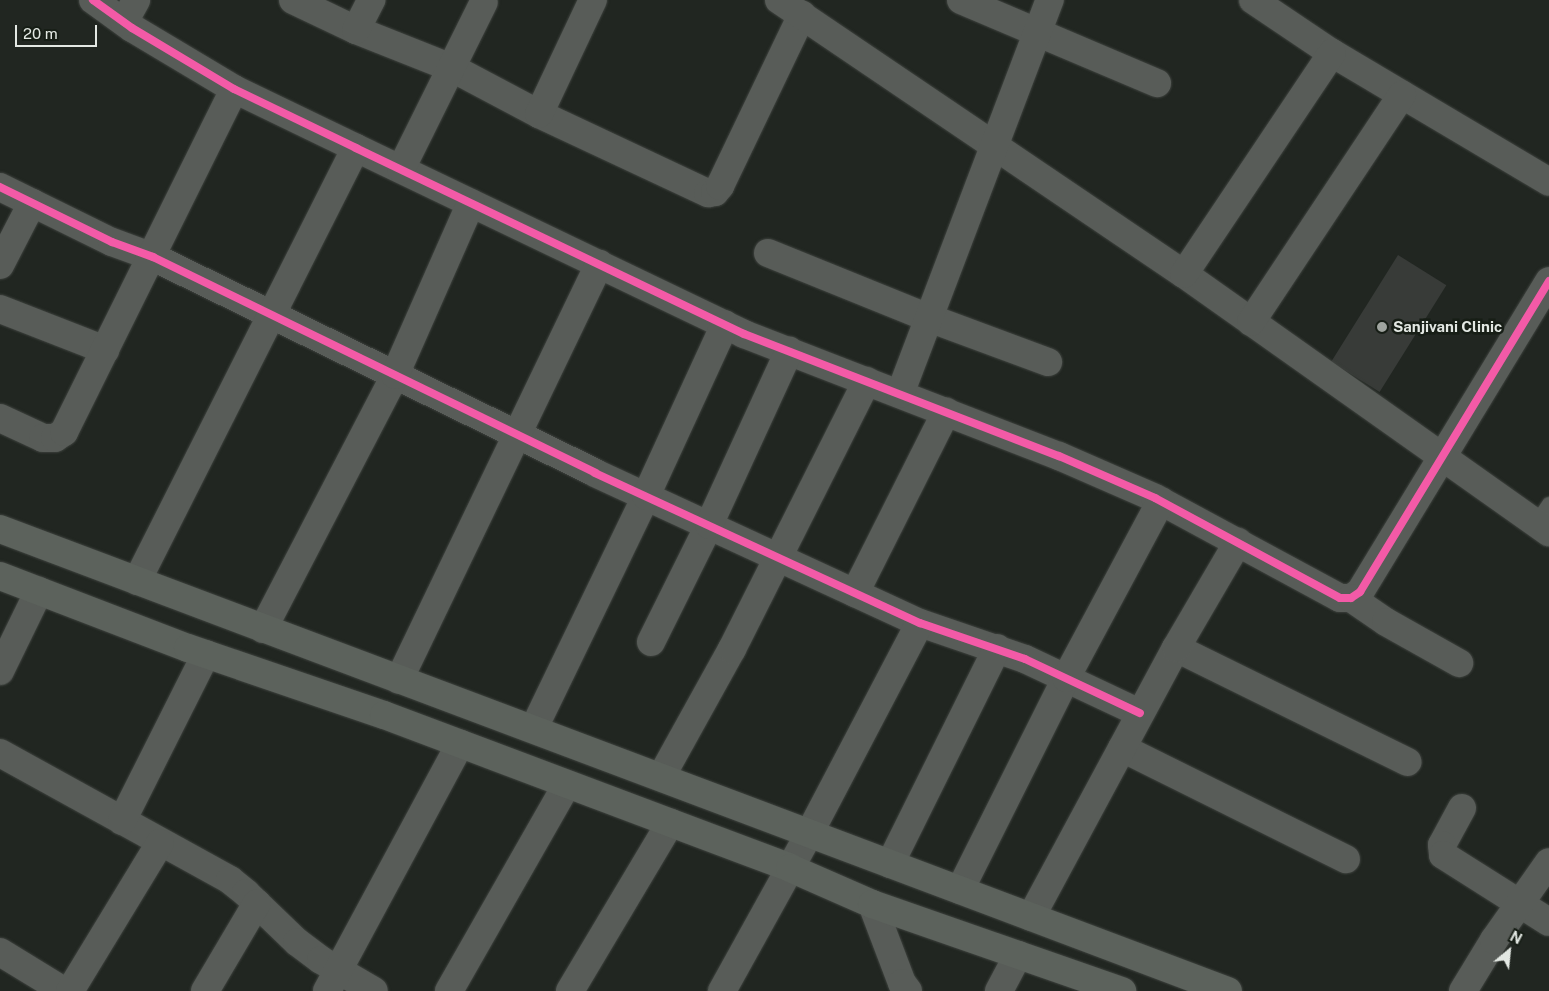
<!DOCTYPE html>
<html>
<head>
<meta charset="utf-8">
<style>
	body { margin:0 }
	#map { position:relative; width:1549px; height:991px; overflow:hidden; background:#212621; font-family:"Public Sans",sans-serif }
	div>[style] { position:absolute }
	.building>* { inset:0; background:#383b38; transform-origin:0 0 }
	.roads { filter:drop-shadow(0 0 1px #3e423e) drop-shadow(0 0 1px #3e423e) }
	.lane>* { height:15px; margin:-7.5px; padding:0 7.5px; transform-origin:7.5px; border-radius:7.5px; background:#585c58 }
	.street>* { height:28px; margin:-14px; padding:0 14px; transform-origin:14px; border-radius:14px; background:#585c58 }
	.secondary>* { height:28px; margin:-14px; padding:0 14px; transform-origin:14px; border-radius:14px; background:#5c625c }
	.cycleway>* { height:8px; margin:-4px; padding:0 4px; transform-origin:4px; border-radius:4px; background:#f35aa7 }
	.dots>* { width:14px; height:14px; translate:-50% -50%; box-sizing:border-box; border:2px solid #171e16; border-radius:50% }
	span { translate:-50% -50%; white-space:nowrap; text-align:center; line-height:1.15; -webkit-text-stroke:5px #171e16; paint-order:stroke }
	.poi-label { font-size:15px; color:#e3e8e3; font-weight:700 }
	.left { translate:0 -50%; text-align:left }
	.north { position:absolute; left:1484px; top:926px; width:50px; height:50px; -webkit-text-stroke:4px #171e16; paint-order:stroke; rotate:28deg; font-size:14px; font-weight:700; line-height:20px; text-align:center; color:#e3e8e3 }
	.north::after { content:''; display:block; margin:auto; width:18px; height:22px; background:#e3e8e3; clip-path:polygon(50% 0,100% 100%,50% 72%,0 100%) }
	.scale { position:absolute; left:15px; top:25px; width:82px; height:22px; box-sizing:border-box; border:2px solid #e3e8e3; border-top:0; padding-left:6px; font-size:15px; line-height:18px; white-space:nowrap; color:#e3e8e3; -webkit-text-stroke:4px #171e16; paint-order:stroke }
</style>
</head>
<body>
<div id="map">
	<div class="building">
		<div style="left:1398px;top:255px;width:57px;height:126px;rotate:32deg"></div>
	</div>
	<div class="roads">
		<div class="lane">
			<div style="left:1536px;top:523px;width:23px;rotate:-56deg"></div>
		</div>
		<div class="street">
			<div style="left:93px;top:0;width:48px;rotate:35.7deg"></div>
			<div style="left:132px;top:28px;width:119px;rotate:30.9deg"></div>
			<div style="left:234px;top:89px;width:136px;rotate:25.8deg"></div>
			<div style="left:356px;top:148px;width:430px;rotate:25.6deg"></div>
			<div style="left:744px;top:334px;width:338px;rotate:21.2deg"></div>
			<div style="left:1059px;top:456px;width:105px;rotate:23.6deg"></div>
			<div style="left:1155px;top:498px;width:210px;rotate:28.4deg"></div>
			<div style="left:1340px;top:598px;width:11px"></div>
			<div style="left:1351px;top:598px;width:11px;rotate:-34deg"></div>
			<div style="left:1360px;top:592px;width:364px;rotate:-58.7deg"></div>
			<div style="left:293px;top:0;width:70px;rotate:25.5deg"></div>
			<div style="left:356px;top:30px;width:103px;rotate:21.6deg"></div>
			<div style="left:452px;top:68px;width:98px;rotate:27.9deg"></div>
			<div style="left:539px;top:114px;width:187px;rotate:25.1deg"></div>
			<div style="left:708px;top:193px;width:7px;rotate:-8deg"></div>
			<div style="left:715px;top:192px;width:8px;rotate:-50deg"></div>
			<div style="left:720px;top:186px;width:190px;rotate:-64.4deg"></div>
			<div style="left:779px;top:0;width:489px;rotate:34.1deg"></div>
			<div style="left:1184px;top:274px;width:447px;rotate:35.3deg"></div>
			<div style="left:961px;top:0;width:213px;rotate:23deg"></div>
			<div style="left:1253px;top:0;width:95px;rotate:33.9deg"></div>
			<div style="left:1332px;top:53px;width:252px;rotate:30.7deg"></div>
			<div style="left:124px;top:22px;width:25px;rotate:-61deg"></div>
			<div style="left:356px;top:30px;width:34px;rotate:-63deg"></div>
			<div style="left:539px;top:114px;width:126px;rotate:-64.7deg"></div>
			<div style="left:401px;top:169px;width:186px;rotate:-63.6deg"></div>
			<div style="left:0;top:187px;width:125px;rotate:26.2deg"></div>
			<div style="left:112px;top:242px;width:44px;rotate:20.1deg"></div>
			<div style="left:153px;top:257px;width:492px;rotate:26deg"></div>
			<div style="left:595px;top:473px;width:358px;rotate:24.8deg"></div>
			<div style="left:920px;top:623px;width:111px;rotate:18.9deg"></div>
			<div style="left:1025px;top:659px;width:127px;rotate:25.2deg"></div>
			<div style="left:768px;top:253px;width:174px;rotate:22deg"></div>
			<div style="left:929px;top:318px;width:127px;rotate:20.3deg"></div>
			<div style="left:0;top:265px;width:70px;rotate:-62.7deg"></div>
			<div style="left:1184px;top:274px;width:266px;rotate:-56.2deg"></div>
			<div style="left:0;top:309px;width:113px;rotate:21.3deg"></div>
			<div style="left:1251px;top:322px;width:273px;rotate:-56.4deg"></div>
			<div style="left:900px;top:394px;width:422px;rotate:-69.2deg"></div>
			<div style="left:0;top:418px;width:47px;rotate:24.9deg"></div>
			<div style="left:43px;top:438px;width:12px"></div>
			<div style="left:55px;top:438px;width:11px;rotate:-34deg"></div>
			<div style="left:64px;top:432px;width:383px;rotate:-63.6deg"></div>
			<div style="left:137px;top:581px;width:485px;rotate:-63.2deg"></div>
			<div style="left:855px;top:593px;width:203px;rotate:-63.3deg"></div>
			<div style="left:1351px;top:598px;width:42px;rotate:34.4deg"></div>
			<div style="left:1386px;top:622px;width:84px;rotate:29.3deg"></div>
			<div style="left:263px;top:629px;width:286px;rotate:-62.5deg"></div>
			<div style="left:395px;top:375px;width:188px;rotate:-66.2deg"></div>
			<div style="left:651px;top:642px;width:131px;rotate:-63.6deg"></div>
			<div style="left:709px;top:525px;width:192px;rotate:-65.3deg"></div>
			<div style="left:1176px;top:648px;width:258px;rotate:26.2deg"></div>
			<div style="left:0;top:671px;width:89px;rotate:-64deg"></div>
			<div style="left:399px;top:680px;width:462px;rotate:-64.3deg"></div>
			<div style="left:534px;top:728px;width:258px;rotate:-64.2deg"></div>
			<div style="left:646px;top:496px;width:189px;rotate:-65.3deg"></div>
			<div style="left:1122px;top:748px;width:250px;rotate:26.4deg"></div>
			<div style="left:0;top:753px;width:263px;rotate:28.9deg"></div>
			<div style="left:230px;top:880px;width:21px;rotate:39deg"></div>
			<div style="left:246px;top:893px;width:71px;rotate:43.9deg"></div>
			<div style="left:297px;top:942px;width:30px;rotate:37deg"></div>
			<div style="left:321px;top:960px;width:61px;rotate:30.3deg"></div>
			<div style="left:661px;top:777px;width:146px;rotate:-61deg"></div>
			<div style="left:732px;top:649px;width:300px;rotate:-63.3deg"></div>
			<div style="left:1462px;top:808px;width:42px;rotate:118.4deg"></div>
			<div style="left:1442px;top:845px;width:10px;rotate:84deg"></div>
			<div style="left:1443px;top:855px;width:125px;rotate:32.3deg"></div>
			<div style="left:122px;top:821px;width:187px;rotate:-63.3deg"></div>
			<div style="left:890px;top:864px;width:241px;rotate:-63.6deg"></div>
			<div style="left:960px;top:890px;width:237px;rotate:-63.4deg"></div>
			<div style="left:1066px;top:678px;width:201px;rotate:-61.8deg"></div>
			<div style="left:872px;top:904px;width:85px;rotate:69.2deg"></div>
			<div style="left:902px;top:983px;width:10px;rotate:53deg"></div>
			<div style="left:1031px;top:917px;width:306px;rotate:-61.7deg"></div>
			<div style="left:1176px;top:648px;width:123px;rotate:-59.7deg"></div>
			<div style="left:0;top:952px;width:75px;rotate:31.4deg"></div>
			<div style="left:70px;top:991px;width:173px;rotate:-58.7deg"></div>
			<div style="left:205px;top:991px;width:102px;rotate:-59.4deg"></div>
			<div style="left:327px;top:991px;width:281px;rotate:-61.7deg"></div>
			<div style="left:449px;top:991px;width:238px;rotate:-60.3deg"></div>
			<div style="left:570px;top:991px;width:196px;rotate:-59.2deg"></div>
			<div style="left:722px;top:991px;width:179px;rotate:-61deg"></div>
			<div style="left:809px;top:834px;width:238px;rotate:-62.3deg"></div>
			<div style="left:999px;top:991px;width:41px;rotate:-62.2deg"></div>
			<div style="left:1463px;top:991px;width:60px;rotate:-58.7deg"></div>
			<div style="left:1494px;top:940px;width:95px;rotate:-54.8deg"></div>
		</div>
		<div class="secondary">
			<div style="left:0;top:529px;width:1312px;rotate:20.62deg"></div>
			<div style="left:0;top:576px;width:201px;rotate:21deg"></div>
			<div style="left:188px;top:648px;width:207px;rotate:18.9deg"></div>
			<div style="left:384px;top:715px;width:434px;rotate:20.6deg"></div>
			<div style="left:790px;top:868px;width:90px;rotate:23.7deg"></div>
			<div style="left:872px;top:904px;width:265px;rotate:19.2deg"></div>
		</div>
	</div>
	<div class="cycleway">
		<div style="left:93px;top:0;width:48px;rotate:35.7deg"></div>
		<div style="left:132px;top:28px;width:119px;rotate:30.9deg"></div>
		<div style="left:234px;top:89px;width:136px;rotate:25.8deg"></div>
		<div style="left:356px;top:148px;width:430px;rotate:25.6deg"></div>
		<div style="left:744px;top:334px;width:338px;rotate:21.2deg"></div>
		<div style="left:1059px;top:456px;width:105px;rotate:23.6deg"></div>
		<div style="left:1155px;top:498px;width:210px;rotate:28.4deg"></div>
		<div style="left:1340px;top:598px;width:11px"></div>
		<div style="left:1351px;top:598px;width:11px;rotate:-34deg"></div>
		<div style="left:1360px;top:592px;width:364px;rotate:-58.7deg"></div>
		<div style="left:0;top:187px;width:125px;rotate:26.2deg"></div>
		<div style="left:112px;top:242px;width:44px;rotate:20.1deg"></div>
		<div style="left:153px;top:257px;width:492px;rotate:26deg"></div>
		<div style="left:595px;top:473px;width:358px;rotate:24.8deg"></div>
		<div style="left:920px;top:623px;width:111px;rotate:18.9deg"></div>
		<div style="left:1025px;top:659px;width:127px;rotate:25.2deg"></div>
	</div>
	<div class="dots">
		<div style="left:1382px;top:327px;background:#9fa49f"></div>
	</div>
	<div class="poi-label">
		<span class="left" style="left:1393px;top:327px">Sanjivani Clinic</span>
	</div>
	<div class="north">N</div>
	<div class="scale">20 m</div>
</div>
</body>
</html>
